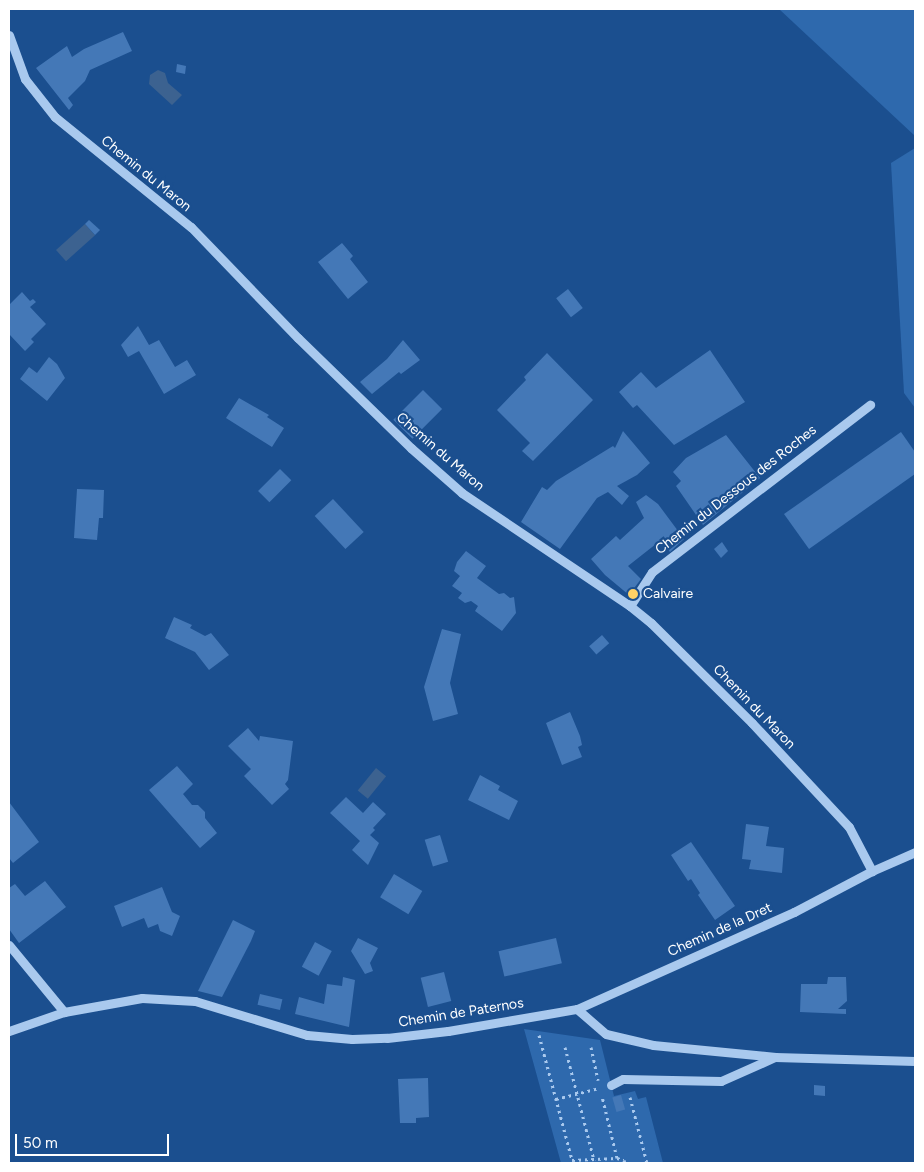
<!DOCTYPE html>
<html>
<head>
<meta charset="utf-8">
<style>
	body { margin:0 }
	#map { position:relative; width:924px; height:1172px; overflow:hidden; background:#1b4f8f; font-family:Figtree,sans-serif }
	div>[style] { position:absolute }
	.green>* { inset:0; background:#2e69ad }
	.water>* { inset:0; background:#3c6290; transform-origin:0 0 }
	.building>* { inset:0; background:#4478b7; transform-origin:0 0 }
	.path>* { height:3px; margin-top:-1.5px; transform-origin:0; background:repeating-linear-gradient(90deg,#a9c9ee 0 2.5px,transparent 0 6.5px) }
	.minor>* { height:9px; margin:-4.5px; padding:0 4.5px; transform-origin:4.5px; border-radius:4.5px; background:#a9c9ee }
	.dots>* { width:14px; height:14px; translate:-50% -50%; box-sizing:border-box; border:2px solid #1b4f8f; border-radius:50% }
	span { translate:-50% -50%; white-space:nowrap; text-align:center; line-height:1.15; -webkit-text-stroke:4.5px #1b4f8f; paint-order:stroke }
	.street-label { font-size:14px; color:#fff }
	.poi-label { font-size:14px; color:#fff }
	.left { translate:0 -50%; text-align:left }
	.frame { position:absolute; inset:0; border:10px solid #fff; pointer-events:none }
	.scale { position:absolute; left:15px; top:1134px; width:154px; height:22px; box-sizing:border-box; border:2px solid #fff; border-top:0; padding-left:6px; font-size:15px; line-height:18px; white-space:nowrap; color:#fff; -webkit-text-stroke:4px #1b4f8f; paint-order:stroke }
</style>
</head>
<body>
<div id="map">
	<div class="green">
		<div style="clip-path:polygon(779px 9px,915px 9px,915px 136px)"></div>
		<div style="clip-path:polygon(915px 148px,915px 408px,904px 393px,891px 163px)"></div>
		<div style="clip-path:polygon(524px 1029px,600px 1040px,614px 1096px,635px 1091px,638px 1099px,646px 1097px,663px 1163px,561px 1163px)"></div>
	</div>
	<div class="water">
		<div style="clip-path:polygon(158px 70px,165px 73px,168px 83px,182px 95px,172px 105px,149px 84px,150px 75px)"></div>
		<div style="left:85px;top:224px;width:15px;height:39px;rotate:48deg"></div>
		<div style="left:376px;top:768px;width:13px;height:29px;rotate:39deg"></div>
	</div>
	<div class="building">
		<div style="clip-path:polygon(123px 32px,132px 51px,90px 70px,85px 81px,68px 98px,73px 105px,69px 110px,36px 68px,67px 46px,72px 57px,84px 49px)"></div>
		<div style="clip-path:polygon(177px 64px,186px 66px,185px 74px,176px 72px)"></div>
		<div style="clip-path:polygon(89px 220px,100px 230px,95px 235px,85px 224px)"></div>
		<div style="clip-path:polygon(342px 243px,353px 256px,350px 259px,368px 282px,348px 299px,318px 262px)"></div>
		<div style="left:568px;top:289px;width:24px;height:15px;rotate:52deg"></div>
		<div style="clip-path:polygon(22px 292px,30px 301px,33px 299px,36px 302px,30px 307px,46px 324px,31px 339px,34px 342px,25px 351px,9px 334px,9px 305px)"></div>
		<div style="clip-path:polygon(138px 326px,149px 345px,159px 340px,175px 367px,187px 360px,196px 375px,164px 394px,139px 351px,128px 357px,121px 345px)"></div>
		<div style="clip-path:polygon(403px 340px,420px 360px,401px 374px,399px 372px,372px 394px,360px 382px,387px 359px)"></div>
		<div style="clip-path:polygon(710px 350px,745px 402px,674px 445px,637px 405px,633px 408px,619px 392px,641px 372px,656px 388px)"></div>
		<div style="clip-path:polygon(547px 353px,593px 400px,533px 461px,522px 451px,530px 443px,497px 410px,526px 380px,524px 377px)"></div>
		<div style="clip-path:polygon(49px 357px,57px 364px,65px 378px,47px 401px,20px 379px,29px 367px,37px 373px)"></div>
		<div style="left:423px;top:390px;width:27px;height:42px;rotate:45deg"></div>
		<div style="clip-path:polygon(239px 398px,269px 415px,267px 417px,284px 428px,272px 447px,226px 418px)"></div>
		<div style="clip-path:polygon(623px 431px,650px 463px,637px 475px,617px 486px,629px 496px,622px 505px,608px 492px,597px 498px,560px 549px,521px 522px,542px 487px,547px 490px,556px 481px,613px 446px,615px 448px)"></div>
		<div style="clip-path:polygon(901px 432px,915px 452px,915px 474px,809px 549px,784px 514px)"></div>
		<div style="clip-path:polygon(726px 435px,760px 478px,703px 525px,676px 486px,681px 481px,673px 472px,686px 458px)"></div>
		<div style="left:280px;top:469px;width:16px;height:31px;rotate:45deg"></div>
		<div style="clip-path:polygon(77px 489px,104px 490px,103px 518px,99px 518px,97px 540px,74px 538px)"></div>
		<div style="clip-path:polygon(646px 495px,658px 504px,684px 539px,670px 552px,661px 540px,628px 566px,641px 579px,629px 595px,605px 575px,591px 559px,616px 536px,620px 540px,644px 518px,636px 502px)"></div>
		<div style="left:333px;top:499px;width:45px;height:25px;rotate:47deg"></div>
		<div style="clip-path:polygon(722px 542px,728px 551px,721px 558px,714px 549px)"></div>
		<div style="clip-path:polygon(466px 551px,486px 566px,477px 578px,499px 594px,504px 593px,510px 598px,514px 597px,516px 613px,502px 631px,475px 611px,478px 606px,471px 601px,465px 603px,458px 598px,462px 593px,452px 586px,460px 576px,454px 571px,457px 562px)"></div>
		<div style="clip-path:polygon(174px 617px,192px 625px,190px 628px,205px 636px,211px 633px,229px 655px,209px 670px,195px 652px,165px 638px)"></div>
		<div style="clip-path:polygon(442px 629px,461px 634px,450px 683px,458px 714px,433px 721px,424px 687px)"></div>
		<div style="left:602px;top:635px;width:11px;height:17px;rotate:49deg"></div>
		<div style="clip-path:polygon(570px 712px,580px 736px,582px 745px,578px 747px,582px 757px,562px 765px,546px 723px)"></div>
		<div style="clip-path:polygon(248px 728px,259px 741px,260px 736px,293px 741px,288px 780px,285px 784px,289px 789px,272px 805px,244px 776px,251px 769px,228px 746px)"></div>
		<div style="clip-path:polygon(177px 766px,193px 784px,183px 794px,192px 805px,198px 805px,205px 812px,205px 818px,217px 833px,200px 848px,149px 790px)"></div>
		<div style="clip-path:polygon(480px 775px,500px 786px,498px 790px,518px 801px,509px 820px,468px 800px)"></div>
		<div style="clip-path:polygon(346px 797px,363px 813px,373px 802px,386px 814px,373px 828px,375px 830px,370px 835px,379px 843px,368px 865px,352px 850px,360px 841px,330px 813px)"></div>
		<div style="clip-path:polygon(9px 802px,39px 842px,13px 863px,9px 858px)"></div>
		<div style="clip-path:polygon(746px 824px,769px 827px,766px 846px,784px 848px,782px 873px,749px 869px,751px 860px,742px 859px)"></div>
		<div style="left:440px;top:835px;width:28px;height:16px;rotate:73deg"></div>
		<div style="clip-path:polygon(691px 842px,735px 906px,715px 920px,698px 895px,700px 893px,691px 879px,688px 881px,671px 855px)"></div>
		<div style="left:394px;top:874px;width:33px;height:27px;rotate:31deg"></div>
		<div style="clip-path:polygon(45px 881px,66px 907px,19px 943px,9px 929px,9px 888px,15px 884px,25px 896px)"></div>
		<div style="clip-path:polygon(162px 887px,172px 912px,180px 916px,172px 936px,160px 931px,158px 924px,148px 928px,144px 918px,122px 927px,114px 906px)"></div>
		<div style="clip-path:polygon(233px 920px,255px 931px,251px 941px,222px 997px,198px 991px)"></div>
		<div style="clip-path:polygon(358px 938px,378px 948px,370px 963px,373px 971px,365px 974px,351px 951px)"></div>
		<div style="left:556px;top:938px;width:26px;height:59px;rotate:77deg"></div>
		<div style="left:315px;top:942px;width:19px;height:28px;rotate:28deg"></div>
		<div style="left:444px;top:972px;width:30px;height:24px;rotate:76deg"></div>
		<div style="clip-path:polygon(343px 977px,355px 980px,349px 1027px,295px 1014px,299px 997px,324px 1004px,327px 984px,342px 986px)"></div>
		<div style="clip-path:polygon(828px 977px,846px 977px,847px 1001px,838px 1009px,846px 1009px,846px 1014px,800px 1012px,801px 984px,827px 984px)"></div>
		<div style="left:260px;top:994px;width:23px;height:11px;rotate:13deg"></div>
		<div style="clip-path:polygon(428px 1078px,429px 1117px,416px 1118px,416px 1123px,400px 1123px,398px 1079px)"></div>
		<div style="clip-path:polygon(814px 1085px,825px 1086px,825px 1096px,814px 1095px)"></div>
		<div style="left:621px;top:1095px;width:15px;height:9px;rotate:74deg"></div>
	</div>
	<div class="path">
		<div style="left:539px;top:1035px;width:129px;rotate:75.2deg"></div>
		<div style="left:572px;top:1160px;width:45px;rotate:-2.5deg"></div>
		<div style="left:617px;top:1158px;width:64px;rotate:-103.6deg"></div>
		<div style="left:565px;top:1047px;width:117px;rotate:75.6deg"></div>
		<div style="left:591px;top:1047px;width:34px;rotate:78deg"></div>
		<div style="left:630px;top:1097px;width:68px;rotate:75.6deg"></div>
		<div style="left:556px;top:1099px;width:44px;rotate:-14.3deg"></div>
		<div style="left:617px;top:1158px;width:7px;rotate:16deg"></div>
		<div style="left:624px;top:1160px;width:3px;rotate:72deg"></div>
	</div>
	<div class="minor">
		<div style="left:9px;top:35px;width:47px;rotate:70deg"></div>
		<div style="left:25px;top:79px;width:48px;rotate:51.7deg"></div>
		<div style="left:55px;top:117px;width:175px;rotate:39deg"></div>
		<div style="left:191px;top:227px;width:154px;rotate:46.1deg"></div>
		<div style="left:298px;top:338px;width:158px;rotate:44.2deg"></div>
		<div style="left:411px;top:448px;width:68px;rotate:41.4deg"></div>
		<div style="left:462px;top:493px;width:202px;rotate:33.9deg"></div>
		<div style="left:630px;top:606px;width:27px;rotate:39deg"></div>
		<div style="left:651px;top:623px;width:142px;rotate:44.7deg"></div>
		<div style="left:752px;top:723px;width:142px;rotate:47deg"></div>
		<div style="left:849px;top:827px;width:50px;rotate:62.4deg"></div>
		<div style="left:630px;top:606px;width:40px;rotate:-57.1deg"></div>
		<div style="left:652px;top:572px;width:275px;rotate:-37.5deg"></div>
		<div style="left:9px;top:945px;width:87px;rotate:50.6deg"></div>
		<div style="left:577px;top:1009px;width:38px;rotate:41deg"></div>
		<div style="left:606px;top:1034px;width:48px;rotate:13.2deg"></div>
		<div style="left:653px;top:1045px;width:123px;rotate:5.6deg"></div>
		<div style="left:775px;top:1057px;width:140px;rotate:1.6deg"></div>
		<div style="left:9px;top:1031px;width:58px;rotate:-19.1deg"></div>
		<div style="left:64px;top:1012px;width:79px;rotate:-10.2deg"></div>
		<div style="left:142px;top:998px;width:53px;rotate:3.2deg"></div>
		<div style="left:195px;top:1001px;width:117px;rotate:16.9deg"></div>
		<div style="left:307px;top:1035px;width:45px;rotate:5.1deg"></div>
		<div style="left:352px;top:1039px;width:35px;rotate:-2deg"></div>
		<div style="left:387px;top:1038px;width:61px;rotate:-6.5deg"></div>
		<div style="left:448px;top:1031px;width:131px;rotate:-9.7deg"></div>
		<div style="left:577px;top:1009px;width:238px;rotate:-24.1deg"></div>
		<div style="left:794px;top:912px;width:88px;rotate:-27.7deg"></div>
		<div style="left:872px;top:871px;width:47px;rotate:-23.8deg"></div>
		<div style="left:611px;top:1085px;width:13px;rotate:-27deg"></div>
		<div style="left:623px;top:1079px;width:98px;rotate:1.2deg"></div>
		<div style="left:721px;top:1081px;width:59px;rotate:-24deg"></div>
	</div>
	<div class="dots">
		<div style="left:633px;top:594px;background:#ffd166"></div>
	</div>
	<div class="street-label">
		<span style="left:146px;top:174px;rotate:39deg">Chemin du Maron</span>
		<span style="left:440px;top:452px;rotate:41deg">Chemin du Maron</span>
		<span style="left:736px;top:490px;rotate:-38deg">Chemin du Dessous des Roches</span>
		<span style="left:754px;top:707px;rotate:46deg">Chemin du Maron</span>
		<span style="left:720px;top:930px;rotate:-24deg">Chemin de la Dret</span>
		<span style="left:461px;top:1013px;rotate:-9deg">Chemin de Paternos</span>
	</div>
	<div class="poi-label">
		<span class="left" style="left:643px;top:594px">Calvaire</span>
	</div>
	<div class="frame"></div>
	<div class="scale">50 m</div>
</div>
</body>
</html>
